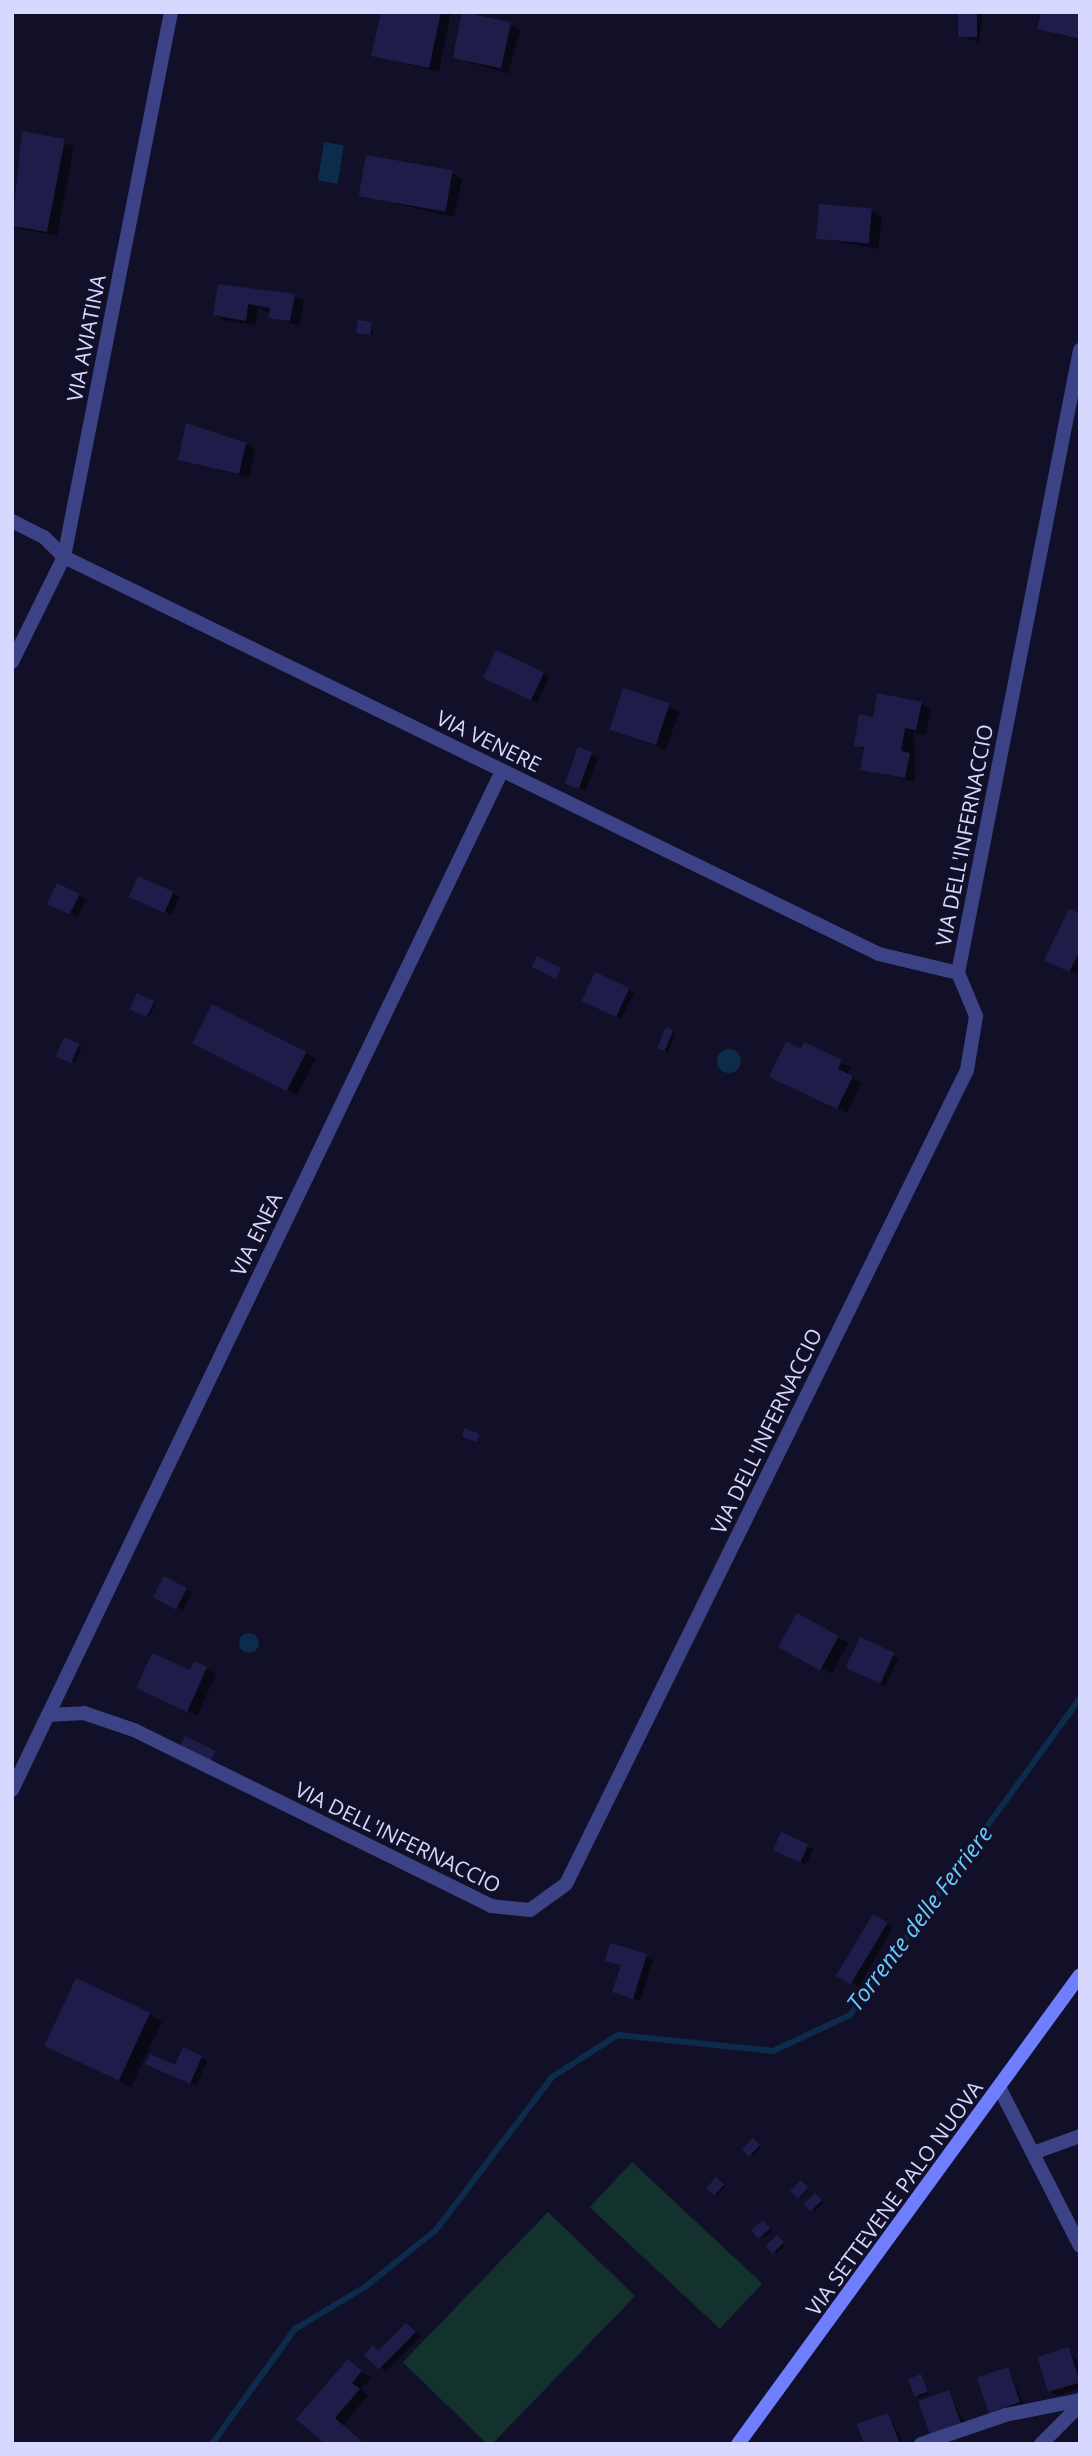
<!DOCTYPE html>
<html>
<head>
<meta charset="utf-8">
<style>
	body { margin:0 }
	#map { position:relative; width:1092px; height:2456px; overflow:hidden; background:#111028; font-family:"Open Sans",sans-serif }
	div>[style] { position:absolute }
	.green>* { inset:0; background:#13322d; transform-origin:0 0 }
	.water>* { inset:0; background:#0d2b4a; transform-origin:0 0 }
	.round { border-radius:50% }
	.shadow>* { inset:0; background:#0007; transform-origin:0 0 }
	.stream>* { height:6px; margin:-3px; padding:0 3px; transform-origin:3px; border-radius:3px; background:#0d2b4a }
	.building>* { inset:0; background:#201c49; transform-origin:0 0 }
	.minor>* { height:14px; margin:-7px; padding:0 7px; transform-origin:7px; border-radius:7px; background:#3c4286 }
	.secondary>* { height:14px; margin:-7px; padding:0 7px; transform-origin:7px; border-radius:7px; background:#6f7efd }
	span { translate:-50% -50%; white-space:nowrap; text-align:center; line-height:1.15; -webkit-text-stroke:6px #111028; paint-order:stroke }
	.street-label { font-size:21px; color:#d7d8ff }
	.water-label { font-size:23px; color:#67cafd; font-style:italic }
	.frame { position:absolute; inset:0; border:14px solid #d7d8ff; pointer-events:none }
</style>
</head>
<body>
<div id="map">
	<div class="green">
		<div style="left:632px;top:2162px;width:178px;height:62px;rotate:43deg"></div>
		<div style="left:548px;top:2212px;width:121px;height:209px;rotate:44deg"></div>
	</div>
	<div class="water">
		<div style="left:324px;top:142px;width:20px;height:39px;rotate:9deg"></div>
		<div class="round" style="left:717px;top:1049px;width:24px;height:24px"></div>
		<div class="round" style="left:239px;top:1633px;width:20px;height:20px"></div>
	</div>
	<div class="shadow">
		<div style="clip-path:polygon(382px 12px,451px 12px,439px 72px,373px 55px)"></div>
		<div style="clip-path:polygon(960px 12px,983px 13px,979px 42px,957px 36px)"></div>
		<div style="clip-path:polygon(1080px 12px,1080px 41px,1039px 28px)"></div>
		<div style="left:464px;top:13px;width:59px;height:46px;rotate:16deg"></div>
		<div style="clip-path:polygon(23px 133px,74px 146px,57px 236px,12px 227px)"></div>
		<div style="clip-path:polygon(452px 173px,462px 179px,454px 217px,360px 195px)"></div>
		<div style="clip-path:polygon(872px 211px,882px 217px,878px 249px,817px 238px)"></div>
		<div style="clip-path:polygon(220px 286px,294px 296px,304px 301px,299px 326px,258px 308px,255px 325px,224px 320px,215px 314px)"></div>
		<div style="clip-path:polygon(372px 323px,373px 335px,361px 333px)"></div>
		<div style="clip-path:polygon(246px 444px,255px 450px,249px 478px,180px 459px)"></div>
		<div style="clip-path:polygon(543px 673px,549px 677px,537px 703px,491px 681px)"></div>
		<div style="left:624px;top:690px;width:60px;height:41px;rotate:21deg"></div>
		<div style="clip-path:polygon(921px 703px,931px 709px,926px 735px,914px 733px,915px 782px,862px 769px,865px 750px,856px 745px,875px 719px)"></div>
		<div style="clip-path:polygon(579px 749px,598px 757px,586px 791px,574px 787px)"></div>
		<div style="clip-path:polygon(58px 886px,86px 899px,78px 917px,56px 907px)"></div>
		<div style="clip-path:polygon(173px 893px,179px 897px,172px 915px,137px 900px)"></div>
		<div style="clip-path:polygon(1080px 916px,1080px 967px,1076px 974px,1046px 959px)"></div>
		<div style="clip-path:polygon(628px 990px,634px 993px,621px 1019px,589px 1004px)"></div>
		<div style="left:138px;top:995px;width:20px;height:15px;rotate:27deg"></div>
		<div style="left:667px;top:1030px;width:9px;height:20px;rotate:21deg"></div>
		<div style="left:65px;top:1039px;width:19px;height:17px;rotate:25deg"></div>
		<div style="clip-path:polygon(204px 1047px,306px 1053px,316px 1059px,297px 1095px)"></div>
		<div style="clip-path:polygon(802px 1051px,851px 1067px,847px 1075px,861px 1083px,847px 1113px,781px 1082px)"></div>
		<div style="clip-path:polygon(165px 1579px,192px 1593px,183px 1610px,162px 1599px)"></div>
		<div style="left:798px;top:1616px;width:57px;height:35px;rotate:28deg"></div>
		<div style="clip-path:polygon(893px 1655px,899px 1658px,885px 1686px,853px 1671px)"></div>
		<div style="clip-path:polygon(195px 1663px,216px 1674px,197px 1716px,148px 1693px,191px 1673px)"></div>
		<div style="clip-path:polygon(807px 1846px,813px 1849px,806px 1865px,781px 1853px)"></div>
		<div style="left:874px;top:1916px;width:22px;height:69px;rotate:30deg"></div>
		<div style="clip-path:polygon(612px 1945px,653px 1960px,640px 2001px,615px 1992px,623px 1966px,607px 1960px)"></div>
		<div style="clip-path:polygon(149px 2014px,162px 2022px,131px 2087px,59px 2053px)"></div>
		<div style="clip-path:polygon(183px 2050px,207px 2061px,196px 2086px,154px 2067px,175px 2067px)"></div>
		<div style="clip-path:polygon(755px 2142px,761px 2147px,753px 2156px,745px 2149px)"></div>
		<div style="clip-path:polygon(719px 2181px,725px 2187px,717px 2195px,708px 2188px)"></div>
		<div style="clip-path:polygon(803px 2183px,809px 2189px,800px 2198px,798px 2197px)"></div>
		<div style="clip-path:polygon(818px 2196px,824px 2202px,815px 2211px,813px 2210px)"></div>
		<div style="clip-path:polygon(766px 2224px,772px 2230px,763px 2239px,761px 2237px)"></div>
		<div style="clip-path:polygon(779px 2238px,785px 2244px,777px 2253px,775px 2251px)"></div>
		<div style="clip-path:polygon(406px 2325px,421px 2336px,386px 2372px,367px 2355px,373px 2348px,380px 2352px)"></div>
		<div style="clip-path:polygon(1069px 2349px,1080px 2366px,1080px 2388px,1058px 2396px,1052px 2392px)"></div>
		<div style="clip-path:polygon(348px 2361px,371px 2378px,361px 2389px,368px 2395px,343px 2425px,366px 2444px,327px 2444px)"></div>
		<div style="clip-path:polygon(1007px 2369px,1025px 2406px,997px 2416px)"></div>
		<div style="clip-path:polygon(921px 2376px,929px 2394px,918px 2398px,916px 2396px)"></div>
		<div style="clip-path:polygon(949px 2392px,967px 2428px,939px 2439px)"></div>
		<div style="clip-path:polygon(888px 2414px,904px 2444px,866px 2444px)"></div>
	</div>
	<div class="stream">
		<div style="left:212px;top:2444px;width:142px;rotate:-54.2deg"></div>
		<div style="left:295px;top:2329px;width:82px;rotate:-31deg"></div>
		<div style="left:365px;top:2287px;width:91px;rotate:-38.8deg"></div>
		<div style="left:436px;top:2230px;width:192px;rotate:-52.8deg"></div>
		<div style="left:552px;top:2077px;width:78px;rotate:-32.5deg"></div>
		<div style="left:618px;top:2035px;width:156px;rotate:5.9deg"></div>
		<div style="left:773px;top:2051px;width:85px;rotate:-25.1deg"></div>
		<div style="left:850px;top:2015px;width:392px;rotate:-54deg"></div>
	</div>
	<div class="building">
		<div style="clip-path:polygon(381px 12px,441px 12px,429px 68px,371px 56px)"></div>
		<div style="left:462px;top:12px;width:50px;height:47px;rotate:12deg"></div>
		<div style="left:958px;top:12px;width:19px;height:25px"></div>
		<div style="clip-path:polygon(1041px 12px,1080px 12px,1080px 39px,1037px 29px)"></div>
		<div style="clip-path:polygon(22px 131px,65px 139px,47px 232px,12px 226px)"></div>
		<div style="left:366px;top:155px;width:88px;height:42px;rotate:10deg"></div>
		<div style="left:819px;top:204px;width:53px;height:35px;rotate:5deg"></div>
		<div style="clip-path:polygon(218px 284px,295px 294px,290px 321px,268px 318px,270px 308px,248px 304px,246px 321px,213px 315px)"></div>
		<div style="left:358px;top:320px;width:14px;height:13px;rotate:8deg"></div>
		<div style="clip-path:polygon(186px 423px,246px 443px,239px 474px,178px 460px)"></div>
		<div style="left:496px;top:650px;width:53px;height:31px;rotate:25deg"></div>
		<div style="left:623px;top:688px;width:49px;height:44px;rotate:18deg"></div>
		<div style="clip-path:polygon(877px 693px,922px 702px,916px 730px,905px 728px,901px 751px,910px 753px,905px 778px,860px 770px,864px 747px,854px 746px,859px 714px,873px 717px)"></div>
		<div style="left:578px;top:747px;width:15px;height:39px;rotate:20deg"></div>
		<div style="left:138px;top:876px;width:39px;height:23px;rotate:24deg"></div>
		<div style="left:57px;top:883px;width:25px;height:23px;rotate:26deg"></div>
		<div style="clip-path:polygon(1069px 909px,1080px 914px,1080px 951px,1069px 972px,1044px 960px)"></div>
		<div style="left:537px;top:956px;width:27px;height:12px;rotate:27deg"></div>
		<div style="left:595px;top:972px;width:38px;height:32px;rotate:25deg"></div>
		<div style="left:137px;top:993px;width:19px;height:18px;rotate:25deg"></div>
		<div style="left:212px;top:1004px;width:106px;height:44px;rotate:27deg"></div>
		<div style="left:666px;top:1027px;width:8px;height:23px;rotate:23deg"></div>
		<div style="left:64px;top:1037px;width:17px;height:21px;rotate:24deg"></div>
		<div style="clip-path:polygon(786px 1041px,801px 1049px,804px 1042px,842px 1060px,838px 1069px,853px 1076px,837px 1109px,769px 1077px)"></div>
		<div style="left:465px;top:1428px;width:16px;height:9px;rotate:22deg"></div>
		<div style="left:164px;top:1576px;width:26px;height:24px;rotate:28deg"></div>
		<div style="left:797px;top:1613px;width:48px;height:39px;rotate:29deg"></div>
		<div style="left:860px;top:1637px;width:38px;height:34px;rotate:25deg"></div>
		<div style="clip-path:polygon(152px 1653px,190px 1670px,195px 1661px,207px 1667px,187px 1712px,136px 1688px)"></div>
		<div style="left:185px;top:1736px;width:34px;height:13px;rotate:26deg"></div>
		<div style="left:781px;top:1832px;width:30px;height:20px;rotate:24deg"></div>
		<div style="left:873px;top:1914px;width:17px;height:72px;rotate:31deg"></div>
		<div style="clip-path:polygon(610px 1943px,647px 1954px,633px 1999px,612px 1992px,621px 1965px,605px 1961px)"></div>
		<div style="left:76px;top:1978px;width:82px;height:75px;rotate:25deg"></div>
		<div style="clip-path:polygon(183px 2047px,202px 2056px,190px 2084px,145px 2064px,150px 2054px,175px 2065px)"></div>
		<div style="left:753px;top:2138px;width:10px;height:16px;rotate:45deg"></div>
		<div style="left:716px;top:2177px;width:11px;height:15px;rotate:41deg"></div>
		<div style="left:800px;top:2180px;width:11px;height:15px;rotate:41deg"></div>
		<div style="left:815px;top:2193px;width:10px;height:16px;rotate:45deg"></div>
		<div style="left:763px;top:2220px;width:11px;height:16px;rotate:49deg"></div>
		<div style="left:777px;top:2235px;width:10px;height:16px;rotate:45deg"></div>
		<div style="clip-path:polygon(406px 2323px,416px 2332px,379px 2369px,364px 2355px,373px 2345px,378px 2351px)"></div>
		<div style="left:1069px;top:2347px;width:37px;height:33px;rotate:73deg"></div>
		<div style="clip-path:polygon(348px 2359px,362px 2371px,352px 2383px,360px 2389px,335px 2418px,365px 2444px,325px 2444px,296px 2419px)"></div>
		<div style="left:1008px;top:2367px;width:37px;height:33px;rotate:71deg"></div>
		<div style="left:921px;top:2374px;width:19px;height:14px;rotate:69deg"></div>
		<div style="left:949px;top:2390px;width:37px;height:33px;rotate:70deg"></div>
		<div style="clip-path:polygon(888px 2413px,900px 2444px,864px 2444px,857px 2424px)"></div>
	</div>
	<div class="minor">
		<div style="left:12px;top:521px;width:36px;rotate:27deg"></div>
		<div style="left:44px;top:537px;width:28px;rotate:45deg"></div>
		<div style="left:64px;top:557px;width:907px;rotate:25.97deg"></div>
		<div style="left:879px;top:954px;width:81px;rotate:13.5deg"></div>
		<div style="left:12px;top:662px;width:117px;rotate:-63.7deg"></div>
		<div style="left:64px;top:557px;width:555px;rotate:-78.89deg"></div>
		<div style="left:48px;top:1715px;width:1047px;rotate:-64.32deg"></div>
		<div style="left:12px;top:1790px;width:83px;rotate:-64.4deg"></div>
		<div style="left:48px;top:1715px;width:36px;rotate:-3deg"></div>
		<div style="left:84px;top:1713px;width:53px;rotate:18.8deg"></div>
		<div style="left:134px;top:1730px;width:398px;rotate:26.2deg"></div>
		<div style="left:491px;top:1906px;width:39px;rotate:6deg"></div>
		<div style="left:530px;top:1910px;width:44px;rotate:-35.8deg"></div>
		<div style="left:566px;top:1884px;width:907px;rotate:-63.77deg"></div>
		<div style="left:967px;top:1070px;width:55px;rotate:-80.5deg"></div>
		<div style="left:976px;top:1016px;width:47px;rotate:-112.7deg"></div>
		<div style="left:958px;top:973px;width:635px;rotate:-78.92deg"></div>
		<div style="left:1000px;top:2089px;width:176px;rotate:63deg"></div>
		<div style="left:1033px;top:2153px;width:50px;rotate:-19.9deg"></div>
		<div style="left:921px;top:2444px;width:89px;rotate:-19deg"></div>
		<div style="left:1005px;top:2415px;width:76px;rotate:-11.3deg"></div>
		<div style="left:1041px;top:2444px;width:55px;rotate:-45deg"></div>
	</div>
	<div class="secondary">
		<div style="left:738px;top:2444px;width:580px;rotate:-53.9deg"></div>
	</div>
	<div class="street-label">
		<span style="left:86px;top:338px;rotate:-79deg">VIA AVIATINA</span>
		<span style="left:489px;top:741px;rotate:26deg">VIA VENERE</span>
		<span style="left:964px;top:835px;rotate:-79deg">VIA DELL'INFERNACCIO</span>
		<span style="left:256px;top:1234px;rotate:-64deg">VIA ENEA</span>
		<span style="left:766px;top:1431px;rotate:-64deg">VIA DELL'INFERNACCIO</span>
		<span style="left:398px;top:1837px;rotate:26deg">VIA DELL'INFERNACCIO</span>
		<span style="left:894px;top:2198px;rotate:-54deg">VIA SETTEVENE PALO NUOVA</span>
	</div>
	<div class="water-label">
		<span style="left:919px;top:1918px;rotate:-53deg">Torrente delle Ferriere</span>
	</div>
	<div class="frame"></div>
</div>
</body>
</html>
